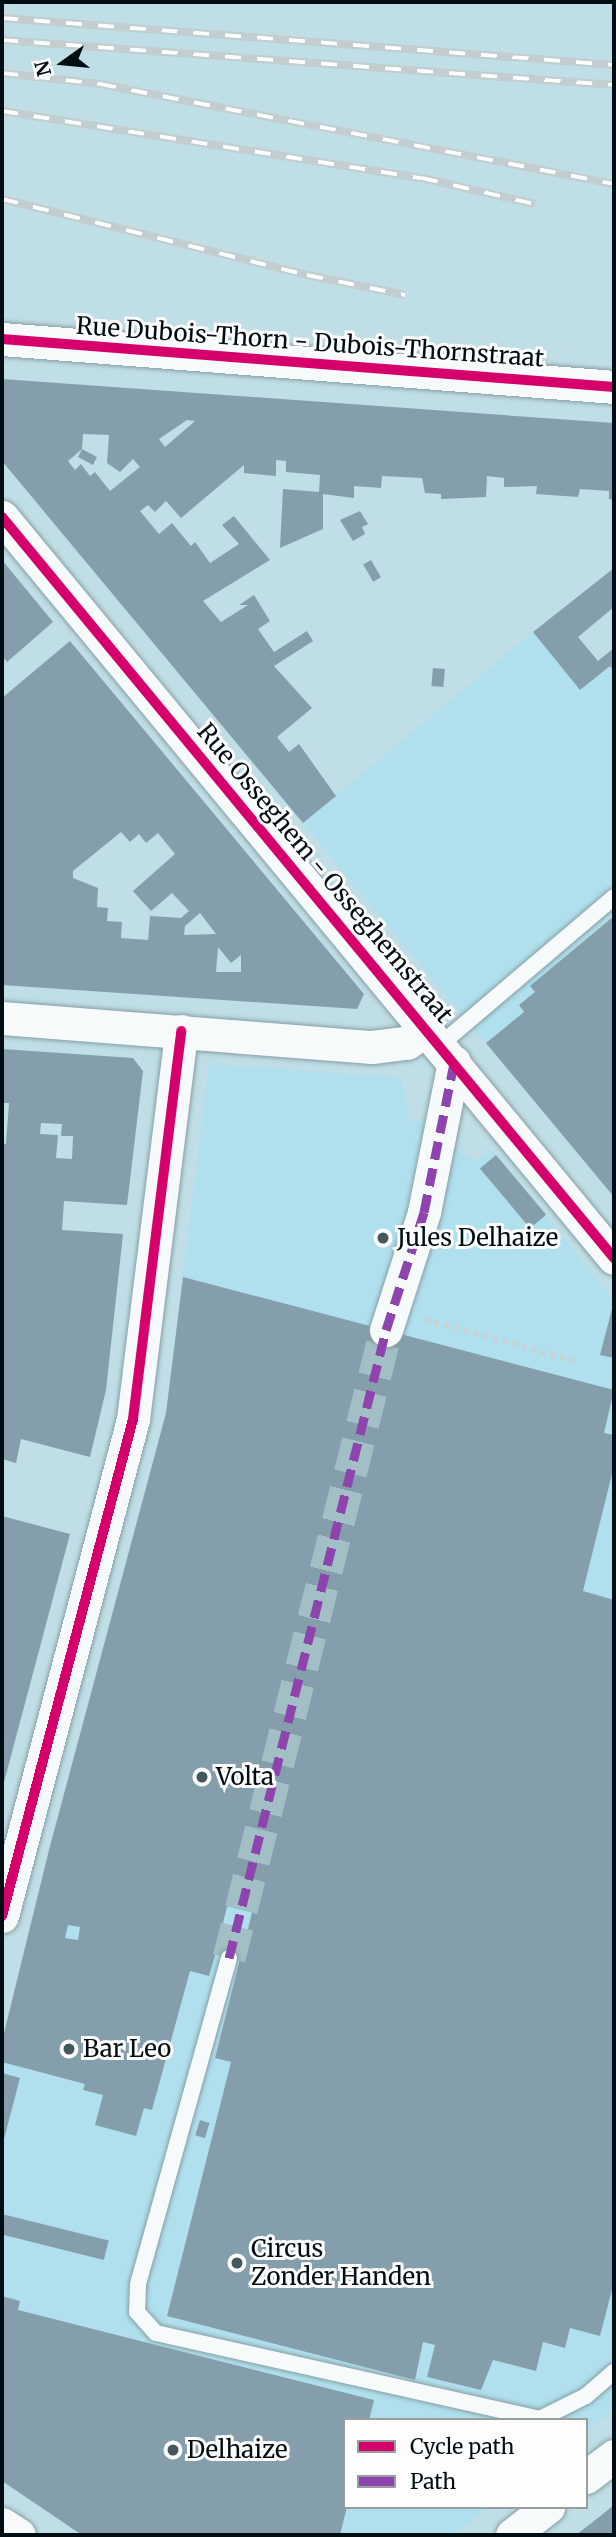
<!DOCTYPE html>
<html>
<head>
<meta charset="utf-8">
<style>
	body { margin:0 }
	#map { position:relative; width:616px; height:2537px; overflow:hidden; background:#c0dee6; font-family:Merriweather,serif }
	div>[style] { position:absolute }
	.built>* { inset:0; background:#b0e0ed }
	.building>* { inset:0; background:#849fab; transform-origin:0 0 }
	.street-tunnel>* { height:33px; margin-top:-16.5px; transform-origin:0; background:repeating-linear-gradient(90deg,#a3bfc6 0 33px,transparent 0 50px) }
	.path>* { height:4.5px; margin-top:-2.25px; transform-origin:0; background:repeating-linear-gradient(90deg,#c8d1d4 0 5px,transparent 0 10px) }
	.roads { filter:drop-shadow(0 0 2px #879fa5) drop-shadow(0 0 2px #879fa5) }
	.lane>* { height:16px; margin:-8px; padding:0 8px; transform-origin:8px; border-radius:8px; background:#f6fafb }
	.street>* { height:33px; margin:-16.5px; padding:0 16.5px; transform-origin:16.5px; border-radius:16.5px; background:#f6fafb }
	.rail>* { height:8px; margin-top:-4px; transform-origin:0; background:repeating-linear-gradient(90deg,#fdfdfd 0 16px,#c3ccce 0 32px); box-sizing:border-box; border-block:2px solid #c3ccce }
	.quiet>* { height:9px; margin-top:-4.5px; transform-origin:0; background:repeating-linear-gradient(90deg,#8e44ad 0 18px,transparent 0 27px) }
	.cycleway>* { height:10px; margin:-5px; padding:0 5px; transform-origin:5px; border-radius:5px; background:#d6006c }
	.dots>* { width:19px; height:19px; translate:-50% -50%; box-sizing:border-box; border:4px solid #fdfdfd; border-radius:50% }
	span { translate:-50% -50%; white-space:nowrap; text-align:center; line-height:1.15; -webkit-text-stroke:6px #fdfdfd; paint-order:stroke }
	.street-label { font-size:24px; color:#000e13 }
	.poi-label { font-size:24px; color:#000e13 }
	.left { translate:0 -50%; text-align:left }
	.frame { position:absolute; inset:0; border:4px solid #000e13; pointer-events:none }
	.legend { position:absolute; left:343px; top:2418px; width:245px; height:91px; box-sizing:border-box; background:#fdfdfd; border:2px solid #989d9f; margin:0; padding:9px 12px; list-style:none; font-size:21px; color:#000e13 }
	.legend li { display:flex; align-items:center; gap:14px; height:35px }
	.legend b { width:35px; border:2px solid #989d9f }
	.north { position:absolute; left:28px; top:28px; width:70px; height:70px; -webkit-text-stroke:5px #fdfdfd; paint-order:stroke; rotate:255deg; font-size:19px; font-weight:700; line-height:28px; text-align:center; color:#000e13 }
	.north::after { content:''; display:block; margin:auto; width:24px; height:32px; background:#000e13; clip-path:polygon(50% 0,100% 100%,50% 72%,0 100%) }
</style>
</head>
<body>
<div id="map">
	<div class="built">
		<div style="clip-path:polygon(533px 632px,580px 690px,610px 666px,614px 672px,614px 1197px,303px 823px)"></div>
		<div style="clip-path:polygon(209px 1064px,401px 1078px,410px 1122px,420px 1120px,475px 1162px,491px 1149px,614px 1300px,614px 2410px,586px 2432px,586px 2420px,345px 2420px,345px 2507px,489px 2507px,453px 2535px,82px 2535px,2px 2481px,2px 2043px,166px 1413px)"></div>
	</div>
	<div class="building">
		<div style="clip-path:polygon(evenodd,2px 379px,614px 423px,614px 500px,609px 499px,609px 491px,580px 489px,578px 497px,536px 494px,537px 486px,504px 487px,504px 478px,487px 476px,486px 497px,441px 499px,441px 494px,425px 493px,422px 478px,382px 476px,381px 488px,354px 486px,354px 498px,323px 494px,323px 529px,280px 548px,283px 489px,319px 492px,320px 475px,286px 472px,286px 461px,276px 460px,276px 476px,244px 473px,244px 465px,181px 518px,166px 501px,155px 512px,148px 505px,140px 511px,159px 534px,172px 523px,191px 546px,195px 542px,210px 563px,239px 544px,222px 525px,234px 516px,270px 560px,203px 601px,221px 622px,248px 605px,239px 605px,254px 595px,270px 621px,258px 629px,274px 652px,307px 631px,313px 641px,274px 666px,312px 708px,277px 737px,289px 752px,299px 744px,336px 796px,303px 823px,2px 461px,2px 379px,187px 420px,195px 421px,165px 447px,159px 439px,187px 420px,2px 379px,83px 434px,109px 435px,107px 463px,120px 472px,133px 459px,140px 467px,110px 491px,95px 472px,90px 476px,81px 464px,75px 470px,68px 461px,82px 449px,78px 457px,93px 465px,97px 457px,82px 449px,83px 434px)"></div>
		<div style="clip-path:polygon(360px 511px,368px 524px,362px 527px,365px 534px,353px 541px,340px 520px)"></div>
		<div style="clip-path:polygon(2px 560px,53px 622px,7px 662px,2px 656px)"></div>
		<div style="left:371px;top:560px;width:20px;height:9px;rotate:60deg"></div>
		<div style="clip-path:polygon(614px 568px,614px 607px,578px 637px,598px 661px,614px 648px,614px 672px,610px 666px,580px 690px,533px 632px)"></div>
		<div style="clip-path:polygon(evenodd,70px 641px,364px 994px,357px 1009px,2px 985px,2px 698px,70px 641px,121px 832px,130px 842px,139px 834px,146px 843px,158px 833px,175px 854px,133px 891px,151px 911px,172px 893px,189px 911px,181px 918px,150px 916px,148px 940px,121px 938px,122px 922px,107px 921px,108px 908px,97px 907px,98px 888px,73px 878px,73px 871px,121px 832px,70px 641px,200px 913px,216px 934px,184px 935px,185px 926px,200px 913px,70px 641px,218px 947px,231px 963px,241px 955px,241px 972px,216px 972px,218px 947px)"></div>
		<div style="left:433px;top:668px;width:12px;height:18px;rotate:5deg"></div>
		<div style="clip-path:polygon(614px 916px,614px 1197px,486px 1043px,524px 1012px,519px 1005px,535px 992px,530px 986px)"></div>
		<div style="clip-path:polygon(evenodd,2px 1049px,133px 1058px,143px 1071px,127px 1205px,64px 1201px,62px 1230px,123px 1234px,106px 1390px,90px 1457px,21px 1439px,16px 1463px,2px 1459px,2px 1143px,6px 1144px,9px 1103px,2px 1103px,2px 1049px,41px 1123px,62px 1124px,61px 1136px,73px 1136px,72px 1159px,56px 1158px,58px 1135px,40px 1134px,41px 1123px)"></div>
		<div style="left:496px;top:1155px;width:78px;height:21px;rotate:50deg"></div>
		<div style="clip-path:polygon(evenodd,183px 1277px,614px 1390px,604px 1433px,614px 1435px,614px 1466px,583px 1591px,614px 1600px,614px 2282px,600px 2336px,570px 2328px,565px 2348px,543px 2342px,536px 2371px,493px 2360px,481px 2390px,427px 2377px,435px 2345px,423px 2342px,415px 2380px,167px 2316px,231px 2062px,215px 2058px,241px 1955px,217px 1949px,209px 1976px,190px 1971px,152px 2110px,144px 2108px,136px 2136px,95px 2125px,103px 2095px,83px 2090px,85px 2084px,2px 2062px,3px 2037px,49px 1850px,166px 1413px,183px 1277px,230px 1895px,255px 1900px,246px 1937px,221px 1931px,230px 1895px,183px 1277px,68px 1925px,80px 1927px,78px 1940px,65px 1938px,68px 1925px)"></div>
		<div style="clip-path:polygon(613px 1305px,614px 1305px,614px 1358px,600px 1355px)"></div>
		<div style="clip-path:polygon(2px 1516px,70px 1534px,3px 1786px,2px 1786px)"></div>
		<div style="clip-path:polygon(2px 2073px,20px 2078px,3px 2143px,2px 2143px)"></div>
		<div style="left:200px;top:2120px;width:10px;height:16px;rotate:17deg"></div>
		<div style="left:2px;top:2214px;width:110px;height:20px;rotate:14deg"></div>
		<div style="clip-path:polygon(2px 2296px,20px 2301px,18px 2310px,374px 2400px,369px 2420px,345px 2420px,347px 2507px,340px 2535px,82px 2535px,2px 2481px)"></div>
		<div style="clip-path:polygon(614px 2505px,614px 2535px,576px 2535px,594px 2521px)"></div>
	</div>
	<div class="street-tunnel">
		<div style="left:229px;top:1958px;width:647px;rotate:-75.96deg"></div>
	</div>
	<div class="path">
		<div style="left:425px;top:1319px;width:160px;rotate:15.6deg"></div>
	</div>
	<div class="roads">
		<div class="lane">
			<div style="left:440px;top:1045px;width:228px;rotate:-40.4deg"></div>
			<div style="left:229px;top:1958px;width:339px;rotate:105.6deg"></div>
			<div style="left:138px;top:2285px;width:27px;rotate:92deg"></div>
			<div style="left:137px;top:2312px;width:28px;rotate:48deg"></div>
			<div style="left:156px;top:2333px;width:394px;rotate:12.6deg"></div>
			<div style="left:540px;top:2419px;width:51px;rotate:-26.6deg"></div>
			<div style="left:586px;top:2396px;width:37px;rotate:-41deg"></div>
		</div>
		<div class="street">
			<div style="left:2px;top:339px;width:614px;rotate:4.48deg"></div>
			<div style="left:2px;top:517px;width:961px;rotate:50.45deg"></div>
			<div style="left:2px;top:1018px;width:371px;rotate:4.5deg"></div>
			<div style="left:372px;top:1047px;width:35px;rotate:-7deg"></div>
			<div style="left:407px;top:1043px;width:24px;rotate:-35deg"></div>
			<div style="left:386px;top:1330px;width:124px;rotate:-72.1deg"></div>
			<div style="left:424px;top:1212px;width:153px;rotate:-78.7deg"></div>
			<div style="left:2px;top:1916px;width:514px;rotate:-75.23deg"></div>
			<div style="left:133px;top:1419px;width:391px;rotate:-82.9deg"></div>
			<div style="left:586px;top:2477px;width:35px;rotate:-37deg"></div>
			<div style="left:2px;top:2524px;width:20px;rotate:33deg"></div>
			<div style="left:512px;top:2535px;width:46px;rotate:-37.9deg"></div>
		</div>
	</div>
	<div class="rail">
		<div style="left:2px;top:18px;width:614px;rotate:4.39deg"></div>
		<div style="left:2px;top:40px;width:614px;rotate:4.21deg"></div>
		<div style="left:2px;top:73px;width:99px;rotate:6.4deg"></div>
		<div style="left:100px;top:84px;width:524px;rotate:11.01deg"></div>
		<div style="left:2px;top:111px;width:425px;rotate:9.1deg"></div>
		<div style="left:422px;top:178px;width:116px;rotate:13deg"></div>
		<div style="left:2px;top:199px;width:314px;rotate:14deg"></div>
		<div style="left:307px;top:275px;width:100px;rotate:11.5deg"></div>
	</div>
	<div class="quiet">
		<div style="left:229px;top:1958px;width:647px;rotate:-75.96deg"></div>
		<div style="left:386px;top:1330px;width:124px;rotate:-72.1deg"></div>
		<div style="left:424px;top:1212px;width:152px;rotate:-78.6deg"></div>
	</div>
	<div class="cycleway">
		<div style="left:2px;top:339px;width:614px;rotate:4.48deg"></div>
		<div style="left:2px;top:517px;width:961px;rotate:50.45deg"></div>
		<div style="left:2px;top:1916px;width:514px;rotate:-75.23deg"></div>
		<div style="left:133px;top:1419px;width:391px;rotate:-82.9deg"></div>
	</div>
	<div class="dots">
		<div style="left:383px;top:1238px;background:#43575d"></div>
		<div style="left:202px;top:1777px;background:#43575d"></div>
		<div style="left:69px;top:2049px;background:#43575d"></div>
		<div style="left:237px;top:2263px;background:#43575d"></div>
		<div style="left:173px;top:2450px;background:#43575d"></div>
	</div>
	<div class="street-label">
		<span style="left:310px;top:342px;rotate:4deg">Rue Dubois-Thorn - Dubois-Thornstraat</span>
		<span style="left:325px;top:873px;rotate:50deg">Rue Osseghem - Osseghemstraat</span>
	</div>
	<div class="poi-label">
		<span class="left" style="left:397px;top:1238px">Jules Delhaize</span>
		<span class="left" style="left:216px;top:1777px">Volta</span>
		<span class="left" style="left:83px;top:2049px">Bar Leo</span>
		<span class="left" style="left:251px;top:2263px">Circus<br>Zonder Handen</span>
		<span class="left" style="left:187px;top:2450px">Delhaize</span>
	</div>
	<div class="frame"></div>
	<ul class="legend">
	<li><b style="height:9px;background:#d6006c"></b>Cycle path</li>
	<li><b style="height:9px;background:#8e44ad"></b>Path</li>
	</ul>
	<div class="north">N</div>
</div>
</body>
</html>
